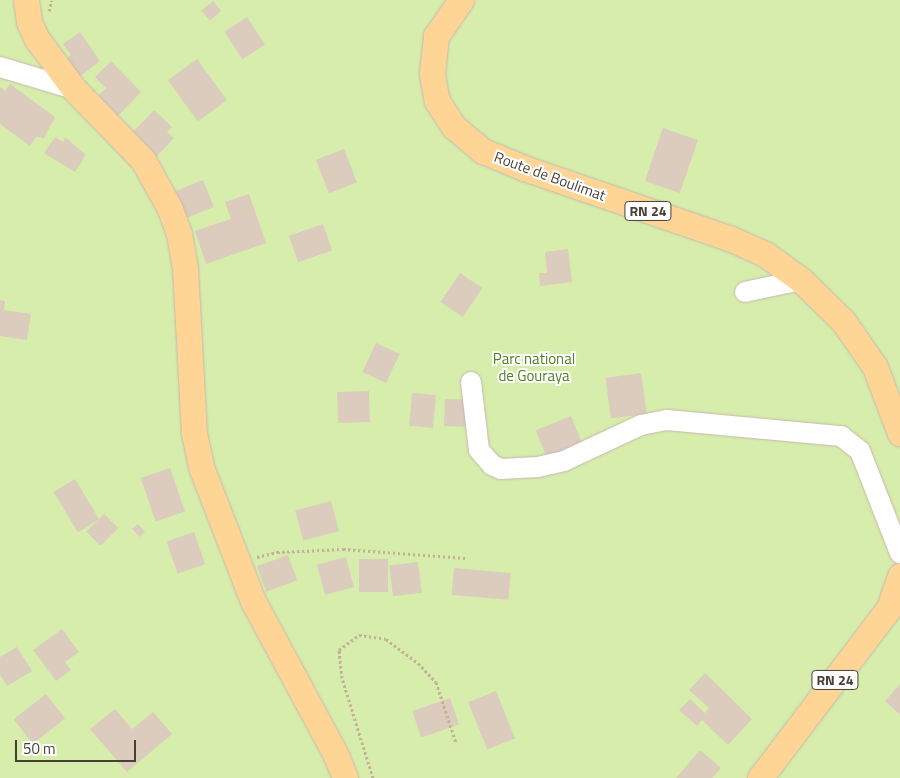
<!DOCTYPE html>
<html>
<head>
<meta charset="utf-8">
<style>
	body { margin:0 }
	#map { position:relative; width:900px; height:778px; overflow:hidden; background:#f5efe7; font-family:"Titillium Web",sans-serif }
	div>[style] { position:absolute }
	.green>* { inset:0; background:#d7edac; transform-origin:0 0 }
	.building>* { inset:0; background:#dbccbe; transform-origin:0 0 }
	.path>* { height:3px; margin-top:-1.5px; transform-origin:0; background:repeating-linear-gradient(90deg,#c5b098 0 2.5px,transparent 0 5px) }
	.roads { filter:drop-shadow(0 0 1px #c5b9ac) drop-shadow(0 0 1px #c5b9ac) }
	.minor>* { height:20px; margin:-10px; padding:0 10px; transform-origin:10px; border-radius:10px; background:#fff }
	.major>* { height:25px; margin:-12.5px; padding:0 12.5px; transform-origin:12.5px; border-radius:12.5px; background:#ffd596 }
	span { translate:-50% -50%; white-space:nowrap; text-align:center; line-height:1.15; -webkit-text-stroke:4px #fff; paint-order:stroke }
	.shield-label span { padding:1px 4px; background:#fff; border:1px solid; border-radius:4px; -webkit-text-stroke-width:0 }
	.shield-label { font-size:14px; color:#493f35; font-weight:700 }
	.street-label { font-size:15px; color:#493f35 }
	.park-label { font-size:15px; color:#518122 }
	.scale { position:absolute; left:15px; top:740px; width:121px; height:22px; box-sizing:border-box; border:2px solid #493f35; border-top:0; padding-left:6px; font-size:15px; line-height:18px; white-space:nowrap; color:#493f35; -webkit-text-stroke:4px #fff; paint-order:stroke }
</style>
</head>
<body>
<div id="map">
	<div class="green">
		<div style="left:0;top:0;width:900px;height:778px"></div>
	</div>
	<div class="building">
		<div style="left:213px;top:1px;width:13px;height:15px;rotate:51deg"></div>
		<div style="left:247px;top:17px;width:33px;height:27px;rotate:57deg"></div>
		<div style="clip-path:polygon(80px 32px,100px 61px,78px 78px,65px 59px,71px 55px,63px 44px)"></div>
		<div style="left:197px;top:59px;width:51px;height:36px;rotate:54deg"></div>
		<div style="clip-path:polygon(111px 61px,141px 92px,118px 116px,98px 96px,106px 88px,95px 77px)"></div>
		<div style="clip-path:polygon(10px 84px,55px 117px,44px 138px,36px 137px,30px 146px,0 124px,0 87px,5px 91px)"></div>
		<div style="clip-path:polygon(154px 110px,172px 127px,167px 132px,174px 138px,154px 159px,130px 135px)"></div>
		<div style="left:663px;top:128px;width:37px;height:56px;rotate:19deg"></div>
		<div style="clip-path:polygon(55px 137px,63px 142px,65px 137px,86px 155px,75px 172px,44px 153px)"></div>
		<div style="left:344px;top:149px;width:36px;height:30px;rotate:69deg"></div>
		<div style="left:203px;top:180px;width:29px;height:33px;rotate:68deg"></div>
		<div style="clip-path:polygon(249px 194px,266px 243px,206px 264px,195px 231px,231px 219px,225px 202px)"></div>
		<div style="left:323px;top:224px;width:28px;height:36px;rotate:71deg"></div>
		<div style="clip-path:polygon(568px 249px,572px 282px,540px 286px,539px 273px,547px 273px,545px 252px)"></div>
		<div style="left:460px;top:273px;width:27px;height:35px;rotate:34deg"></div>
		<div style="clip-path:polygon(0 300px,5px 301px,4px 310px,31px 314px,27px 340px,0 336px)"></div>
		<div style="left:376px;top:343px;width:26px;height:32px;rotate:25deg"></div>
		<div style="left:641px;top:373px;width:41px;height:36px;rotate:82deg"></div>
		<div style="left:369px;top:391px;width:31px;height:32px;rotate:88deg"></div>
		<div style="left:412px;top:393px;width:24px;height:33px;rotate:5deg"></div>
		<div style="left:445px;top:399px;width:24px;height:27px;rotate:2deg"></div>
		<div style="left:571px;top:416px;width:32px;height:38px;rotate:68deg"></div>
		<div style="left:170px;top:468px;width:46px;height:31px;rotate:71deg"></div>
		<div style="left:75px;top:479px;width:47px;height:25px;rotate:59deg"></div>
		<div style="left:331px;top:501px;width:31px;height:37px;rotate:75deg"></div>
		<div style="left:104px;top:514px;width:20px;height:25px;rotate:45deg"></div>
		<div style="clip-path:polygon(138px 524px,145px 532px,140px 537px,132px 529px)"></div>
		<div style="left:194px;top:532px;width:34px;height:29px;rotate:71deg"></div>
		<div style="left:288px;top:555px;width:27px;height:33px;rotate:70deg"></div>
		<div style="left:346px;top:557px;width:31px;height:30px;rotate:75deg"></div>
		<div style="left:359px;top:559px;width:29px;height:33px"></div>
		<div style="left:418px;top:562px;width:31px;height:29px;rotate:83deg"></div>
		<div style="left:454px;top:568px;width:57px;height:27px;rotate:5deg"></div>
		<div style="clip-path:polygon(62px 629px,79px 652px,65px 662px,71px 670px,56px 681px,33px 650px)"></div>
		<div style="clip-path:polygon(17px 647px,32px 671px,7px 686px,0 675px,0 657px)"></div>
		<div style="clip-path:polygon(705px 673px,752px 719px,728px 745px,702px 720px,697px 726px,679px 710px,690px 699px,705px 713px,709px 708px,689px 690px)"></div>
		<div style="clip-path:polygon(900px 684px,900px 712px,899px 714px,885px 701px)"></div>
		<div style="left:496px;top:691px;width:51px;height:30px;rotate:68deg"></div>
		<div style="left:46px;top:694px;width:31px;height:41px;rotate:52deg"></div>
		<div style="left:450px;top:698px;width:28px;height:40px;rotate:71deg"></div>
		<div style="clip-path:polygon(115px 709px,132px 729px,153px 712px,172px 734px,127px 772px,90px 729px)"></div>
		<div style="clip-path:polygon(700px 750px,721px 768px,712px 778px,676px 778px)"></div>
	</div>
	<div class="path">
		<div style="left:49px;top:11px;width:11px;rotate:-75deg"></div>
		<div style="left:257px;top:557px;width:21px;rotate:-14deg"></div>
		<div style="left:277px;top:552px;width:66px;rotate:-2.6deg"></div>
		<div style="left:343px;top:549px;width:123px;rotate:4.2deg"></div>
		<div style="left:373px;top:778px;width:105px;rotate:-107.2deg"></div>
		<div style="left:342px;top:678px;width:28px;rotate:-96deg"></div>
		<div style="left:339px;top:650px;width:25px;rotate:-37deg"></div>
		<div style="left:359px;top:635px;width:27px;rotate:8deg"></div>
		<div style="left:386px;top:639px;width:40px;rotate:37deg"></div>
		<div style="left:418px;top:663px;width:26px;rotate:47deg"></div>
		<div style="left:436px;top:682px;width:64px;rotate:71.8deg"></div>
	</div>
	<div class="roads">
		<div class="minor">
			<div style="left:0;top:67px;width:77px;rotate:16.6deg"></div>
			<div style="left:745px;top:292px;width:57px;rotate:-12.1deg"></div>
			<div style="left:471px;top:382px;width:68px;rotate:83.3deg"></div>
			<div style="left:479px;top:450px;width:20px;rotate:49deg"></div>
			<div style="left:492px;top:465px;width:10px;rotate:24deg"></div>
			<div style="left:501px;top:469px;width:37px;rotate:-3deg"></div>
			<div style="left:538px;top:467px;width:27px;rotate:-13deg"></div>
			<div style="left:564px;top:461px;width:85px;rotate:-25.1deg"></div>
			<div style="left:641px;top:425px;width:26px;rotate:-11deg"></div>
			<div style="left:667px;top:420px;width:175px;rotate:5.3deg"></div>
			<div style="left:841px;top:436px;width:24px;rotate:38deg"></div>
			<div style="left:860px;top:451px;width:110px;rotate:68.6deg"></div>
		</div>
		<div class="major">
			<div style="left:26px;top:0;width:22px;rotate:82deg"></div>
			<div style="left:29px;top:22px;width:19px;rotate:65deg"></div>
			<div style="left:37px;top:39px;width:62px;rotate:53.5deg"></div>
			<div style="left:74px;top:89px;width:99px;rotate:45.8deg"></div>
			<div style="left:143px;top:160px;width:56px;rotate:61.1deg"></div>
			<div style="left:170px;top:209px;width:27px;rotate:70deg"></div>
			<div style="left:179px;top:234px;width:35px;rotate:80deg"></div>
			<div style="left:185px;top:268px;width:165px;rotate:86.9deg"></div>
			<div style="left:194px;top:433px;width:35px;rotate:78deg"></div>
			<div style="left:201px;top:467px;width:144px;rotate:68.8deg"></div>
			<div style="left:253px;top:601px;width:173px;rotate:61.7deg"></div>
			<div style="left:335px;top:753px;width:27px;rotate:68deg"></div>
			<div style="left:461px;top:0;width:44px;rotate:124.8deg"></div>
			<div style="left:436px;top:36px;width:38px;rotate:96deg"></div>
			<div style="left:432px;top:74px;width:27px;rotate:80deg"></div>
			<div style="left:437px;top:101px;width:31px;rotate:57deg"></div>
			<div style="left:454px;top:127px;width:38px;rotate:40deg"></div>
			<div style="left:483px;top:151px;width:44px;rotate:22.5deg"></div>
			<div style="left:524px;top:168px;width:217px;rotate:18.9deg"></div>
			<div style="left:729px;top:238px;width:39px;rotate:24deg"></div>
			<div style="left:765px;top:254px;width:44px;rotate:35.8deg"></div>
			<div style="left:801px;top:280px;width:59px;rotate:44.3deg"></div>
			<div style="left:843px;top:321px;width:56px;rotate:55.2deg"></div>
			<div style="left:875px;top:367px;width:71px;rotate:69.3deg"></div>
			<div style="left:760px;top:778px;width:213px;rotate:-52.8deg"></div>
			<div style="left:889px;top:608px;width:34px;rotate:-71deg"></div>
		</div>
	</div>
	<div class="shield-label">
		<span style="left:648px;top:211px">RN 24</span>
		<span style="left:835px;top:680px">RN 24</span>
	</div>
	<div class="street-label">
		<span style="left:550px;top:176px;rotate:20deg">Route de Boulimat</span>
	</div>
	<div class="park-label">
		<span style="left:534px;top:367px">Parc national<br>de Gouraya</span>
	</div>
	<div class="scale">50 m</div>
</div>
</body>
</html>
